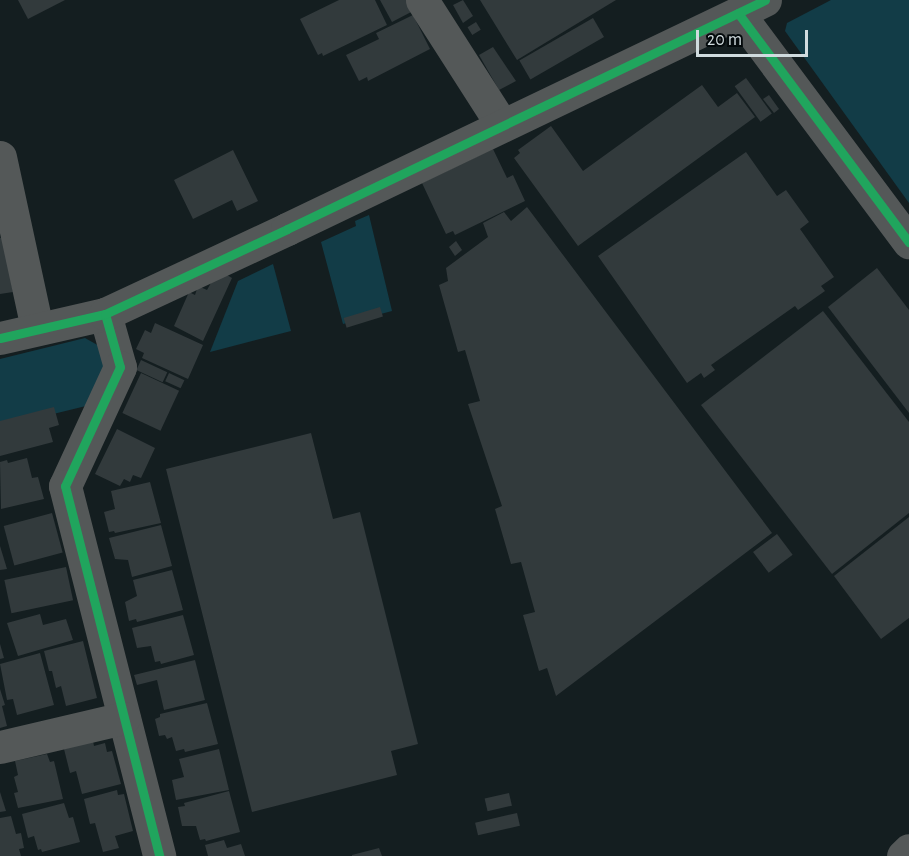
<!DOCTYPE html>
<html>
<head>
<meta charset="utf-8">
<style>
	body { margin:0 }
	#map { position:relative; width:909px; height:856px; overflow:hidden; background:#141e20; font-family:"Alegreya Sans",sans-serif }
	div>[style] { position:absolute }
	.green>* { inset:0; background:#123c47 }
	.building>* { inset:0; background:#323a3c; transform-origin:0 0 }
	.street>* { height:33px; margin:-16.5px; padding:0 16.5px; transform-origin:16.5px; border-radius:16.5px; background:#545858 }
	.cycleway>* { height:9px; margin:-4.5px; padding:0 4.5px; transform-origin:4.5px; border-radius:4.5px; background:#20a55d }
	span { translate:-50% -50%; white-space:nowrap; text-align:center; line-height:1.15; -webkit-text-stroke:4.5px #03090b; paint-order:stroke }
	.scale { position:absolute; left:696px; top:30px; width:112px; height:27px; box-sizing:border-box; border:3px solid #d0dbde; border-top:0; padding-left:8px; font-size:18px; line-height:21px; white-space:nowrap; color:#d0dbde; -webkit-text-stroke:4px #03090b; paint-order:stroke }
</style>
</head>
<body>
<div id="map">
	<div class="green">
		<div style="clip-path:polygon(831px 0,909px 0,909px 203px,785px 31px,787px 23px)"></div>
		<div style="clip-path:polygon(369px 215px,392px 311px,343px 324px,321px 242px,356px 226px,355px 221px)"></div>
		<div style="clip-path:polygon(273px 264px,291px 331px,210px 352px,238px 281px)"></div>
		<div style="clip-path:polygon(85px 338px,101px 347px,106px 367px,90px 405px,0 427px,0 359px)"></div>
	</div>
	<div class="building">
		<div style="clip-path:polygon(18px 0,65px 0,28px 19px)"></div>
		<div style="clip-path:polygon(339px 0,375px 0,387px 25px,323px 56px,322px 53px,318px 55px,300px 19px)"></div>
		<div style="clip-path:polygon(380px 0,409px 0,415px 10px,392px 22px)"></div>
		<div style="clip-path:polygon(463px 0,473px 16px,463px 23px,453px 5px)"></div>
		<div style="clip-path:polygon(480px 0,616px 0,517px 60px)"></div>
		<div style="clip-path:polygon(413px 15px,430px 49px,368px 81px,367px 77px,359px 81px,346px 55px,379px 39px,376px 33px)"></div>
		<div style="left:593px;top:18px;width:22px;height:85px;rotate:60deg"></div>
		<div style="left:476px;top:22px;width:9px;height:10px;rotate:58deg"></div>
		<div style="clip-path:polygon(493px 47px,516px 81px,499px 90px,479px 55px)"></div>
		<div style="left:746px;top:78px;width:44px;height:14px;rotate:54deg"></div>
		<div style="clip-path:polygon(702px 85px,718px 107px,737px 93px,755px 117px,578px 246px,514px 158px,520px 153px,518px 150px,551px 126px,583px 171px)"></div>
		<div style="clip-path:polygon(769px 95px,779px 109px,774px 113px,763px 99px)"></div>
		<div style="clip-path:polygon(493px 149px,507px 178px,513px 175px,525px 201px,455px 235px,453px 231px,446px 234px,422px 183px)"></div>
		<div style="clip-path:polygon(233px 150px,258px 201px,237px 211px,232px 200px,193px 219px,174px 180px)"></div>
		<div style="clip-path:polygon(746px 152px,777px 196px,786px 190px,809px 222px,800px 229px,834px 277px,821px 286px,825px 291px,798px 310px,795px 306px,711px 365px,715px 370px,704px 378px,701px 373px,687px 383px,598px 256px)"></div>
		<div style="clip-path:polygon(527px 207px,772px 533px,556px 696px,547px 668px,539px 671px,523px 615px,535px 612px,521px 562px,511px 564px,495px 509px,502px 506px,468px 404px,480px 401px,465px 350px,458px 352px,439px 285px,448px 281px,446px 268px,488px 237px,483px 223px,504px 212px,511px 221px)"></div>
		<div style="clip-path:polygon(3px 237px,13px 292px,0 294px,0 238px)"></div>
		<div style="clip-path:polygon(456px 241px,462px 250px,455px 256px,449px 247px)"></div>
		<div style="clip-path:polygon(877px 268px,909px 310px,909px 413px,828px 307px)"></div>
		<div style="clip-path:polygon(227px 275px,232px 278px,203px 341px,174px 326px,189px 292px,195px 295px,198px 286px,207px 290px,212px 281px)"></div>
		<div style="left:380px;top:307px;width:10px;height:38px;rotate:73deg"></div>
		<div style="clip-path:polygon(823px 311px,909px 422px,909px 513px,832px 574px,701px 405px)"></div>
		<div style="clip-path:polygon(155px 323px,203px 345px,188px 379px,142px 358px,144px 353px,136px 349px,145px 330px,151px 333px)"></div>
		<div style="left:141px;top:360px;width:29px;height:11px;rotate:25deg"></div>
		<div style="left:141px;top:373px;width:42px;height:44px;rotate:25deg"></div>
		<div style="left:169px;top:373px;width:17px;height:9px;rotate:25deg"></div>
		<div style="clip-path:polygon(54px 407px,59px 425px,49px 428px,53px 442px,0 456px,0 421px)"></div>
		<div style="clip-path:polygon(117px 429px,155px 448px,141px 478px,133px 475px,130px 482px,124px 479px,120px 486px,95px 474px)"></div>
		<div style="clip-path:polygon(311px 433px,333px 519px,360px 512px,418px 744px,391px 751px,397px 775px,252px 812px,166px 469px)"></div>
		<div style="clip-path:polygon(27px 458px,32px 478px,38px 477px,44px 499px,1px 509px,0 462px,7px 460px,8px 463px)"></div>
		<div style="clip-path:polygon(150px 482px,161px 523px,115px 533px,114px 531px,109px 532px,104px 512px,115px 509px,111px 491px)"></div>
		<div style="left:52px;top:513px;width:41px;height:50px;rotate:75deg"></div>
		<div style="clip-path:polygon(909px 517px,909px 618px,881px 639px,834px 576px)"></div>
		<div style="clip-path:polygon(161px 525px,172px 566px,132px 577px,128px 560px,115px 559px,109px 538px)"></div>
		<div style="left:777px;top:534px;width:26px;height:30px;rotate:53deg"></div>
		<div style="clip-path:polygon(0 546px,7px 569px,0 570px)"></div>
		<div style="left:66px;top:567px;width:34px;height:63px;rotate:78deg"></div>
		<div style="clip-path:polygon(172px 570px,183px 610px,137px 622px,136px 619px,129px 621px,125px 602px,137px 596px,133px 580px)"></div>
		<div style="clip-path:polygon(40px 614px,43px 625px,66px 619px,73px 640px,18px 656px,7px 623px)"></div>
		<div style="clip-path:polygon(183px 615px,194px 655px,161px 664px,160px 661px,155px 662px,151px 646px,137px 648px,132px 628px)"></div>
		<div style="clip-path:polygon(83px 641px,97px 698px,66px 706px,61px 686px,56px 688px,52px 671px,49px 671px,44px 651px)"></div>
		<div style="clip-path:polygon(0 644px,4px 658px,0 659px)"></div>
		<div style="clip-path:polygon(40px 653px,54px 705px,17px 715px,13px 699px,7px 700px,0 664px)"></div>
		<div style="clip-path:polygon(195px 660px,205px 700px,164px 710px,157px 680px,137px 685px,134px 675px)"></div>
		<div style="clip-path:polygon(0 689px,5px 705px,2px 706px,7px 726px,0 728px)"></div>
		<div style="clip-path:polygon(207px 703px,218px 744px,185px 752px,184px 749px,176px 751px,172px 737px,167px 739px,165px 735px,159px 736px,155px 719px,160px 717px,160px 714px)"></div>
		<div style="clip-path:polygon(93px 741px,94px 746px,105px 743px,107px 752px,112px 751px,121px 784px,82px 794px,76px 771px,70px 773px,64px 749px)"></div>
		<div style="clip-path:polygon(219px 749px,229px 790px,176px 800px,172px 780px,184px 777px,179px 759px)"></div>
		<div style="clip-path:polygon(47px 754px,50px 762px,54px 761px,63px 799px,18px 808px,14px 793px,18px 792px,14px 777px,18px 775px,15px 761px)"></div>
		<div style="clip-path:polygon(117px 790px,118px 795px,124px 794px,133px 831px,115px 836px,119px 848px,103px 852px,95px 823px,90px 824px,84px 799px)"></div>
		<div style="clip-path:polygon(229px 791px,240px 832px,206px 841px,205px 839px,200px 840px,196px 826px,182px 826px,178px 807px,185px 806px,184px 803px)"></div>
		<div style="clip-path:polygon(0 792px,6px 811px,0 812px)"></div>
		<div style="left:509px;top:793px;width:13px;height:25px;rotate:77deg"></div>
		<div style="clip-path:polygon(64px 803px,69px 818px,73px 817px,80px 842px,42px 852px,41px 849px,38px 850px,34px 836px,28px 838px,22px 814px)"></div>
		<div style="left:517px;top:813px;width:13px;height:43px;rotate:77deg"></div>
		<div style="clip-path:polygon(11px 816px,16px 834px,21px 833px,24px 848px,19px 849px,21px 856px,0 856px,0 818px)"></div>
		<div style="clip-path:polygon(224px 840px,227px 848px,241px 844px,245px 856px,208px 856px,205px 845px)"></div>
		<div style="clip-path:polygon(379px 848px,382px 856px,352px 856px,352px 855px)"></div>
	</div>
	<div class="street">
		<div style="left:422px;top:0;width:148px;rotate:57.4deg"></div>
		<div style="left:738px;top:13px;width:286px;rotate:53.3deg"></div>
		<div style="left:0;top:157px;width:175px;rotate:77.8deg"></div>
		<div style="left:105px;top:314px;width:55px;rotate:74.2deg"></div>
		<div style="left:120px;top:367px;width:131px;rotate:114.8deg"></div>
		<div style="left:65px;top:486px;width:382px;rotate:75.7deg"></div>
		<div style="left:0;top:338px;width:108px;rotate:-12.9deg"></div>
		<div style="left:105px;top:314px;width:201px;rotate:-25deg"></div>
		<div style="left:287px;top:229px;width:530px;rotate:-25.6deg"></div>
		<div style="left:0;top:747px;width:127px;rotate:-13.2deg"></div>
		<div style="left:903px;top:856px;width:8px;rotate:-45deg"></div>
	</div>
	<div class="cycleway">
		<div style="left:738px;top:13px;width:286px;rotate:53.3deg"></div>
		<div style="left:105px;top:314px;width:55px;rotate:74.2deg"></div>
		<div style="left:120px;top:367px;width:131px;rotate:114.8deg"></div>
		<div style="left:65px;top:486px;width:382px;rotate:75.7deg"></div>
		<div style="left:0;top:338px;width:108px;rotate:-12.9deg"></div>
		<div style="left:105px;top:314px;width:201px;rotate:-25deg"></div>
		<div style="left:287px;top:229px;width:530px;rotate:-25.6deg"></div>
	</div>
	<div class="scale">20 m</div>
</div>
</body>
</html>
